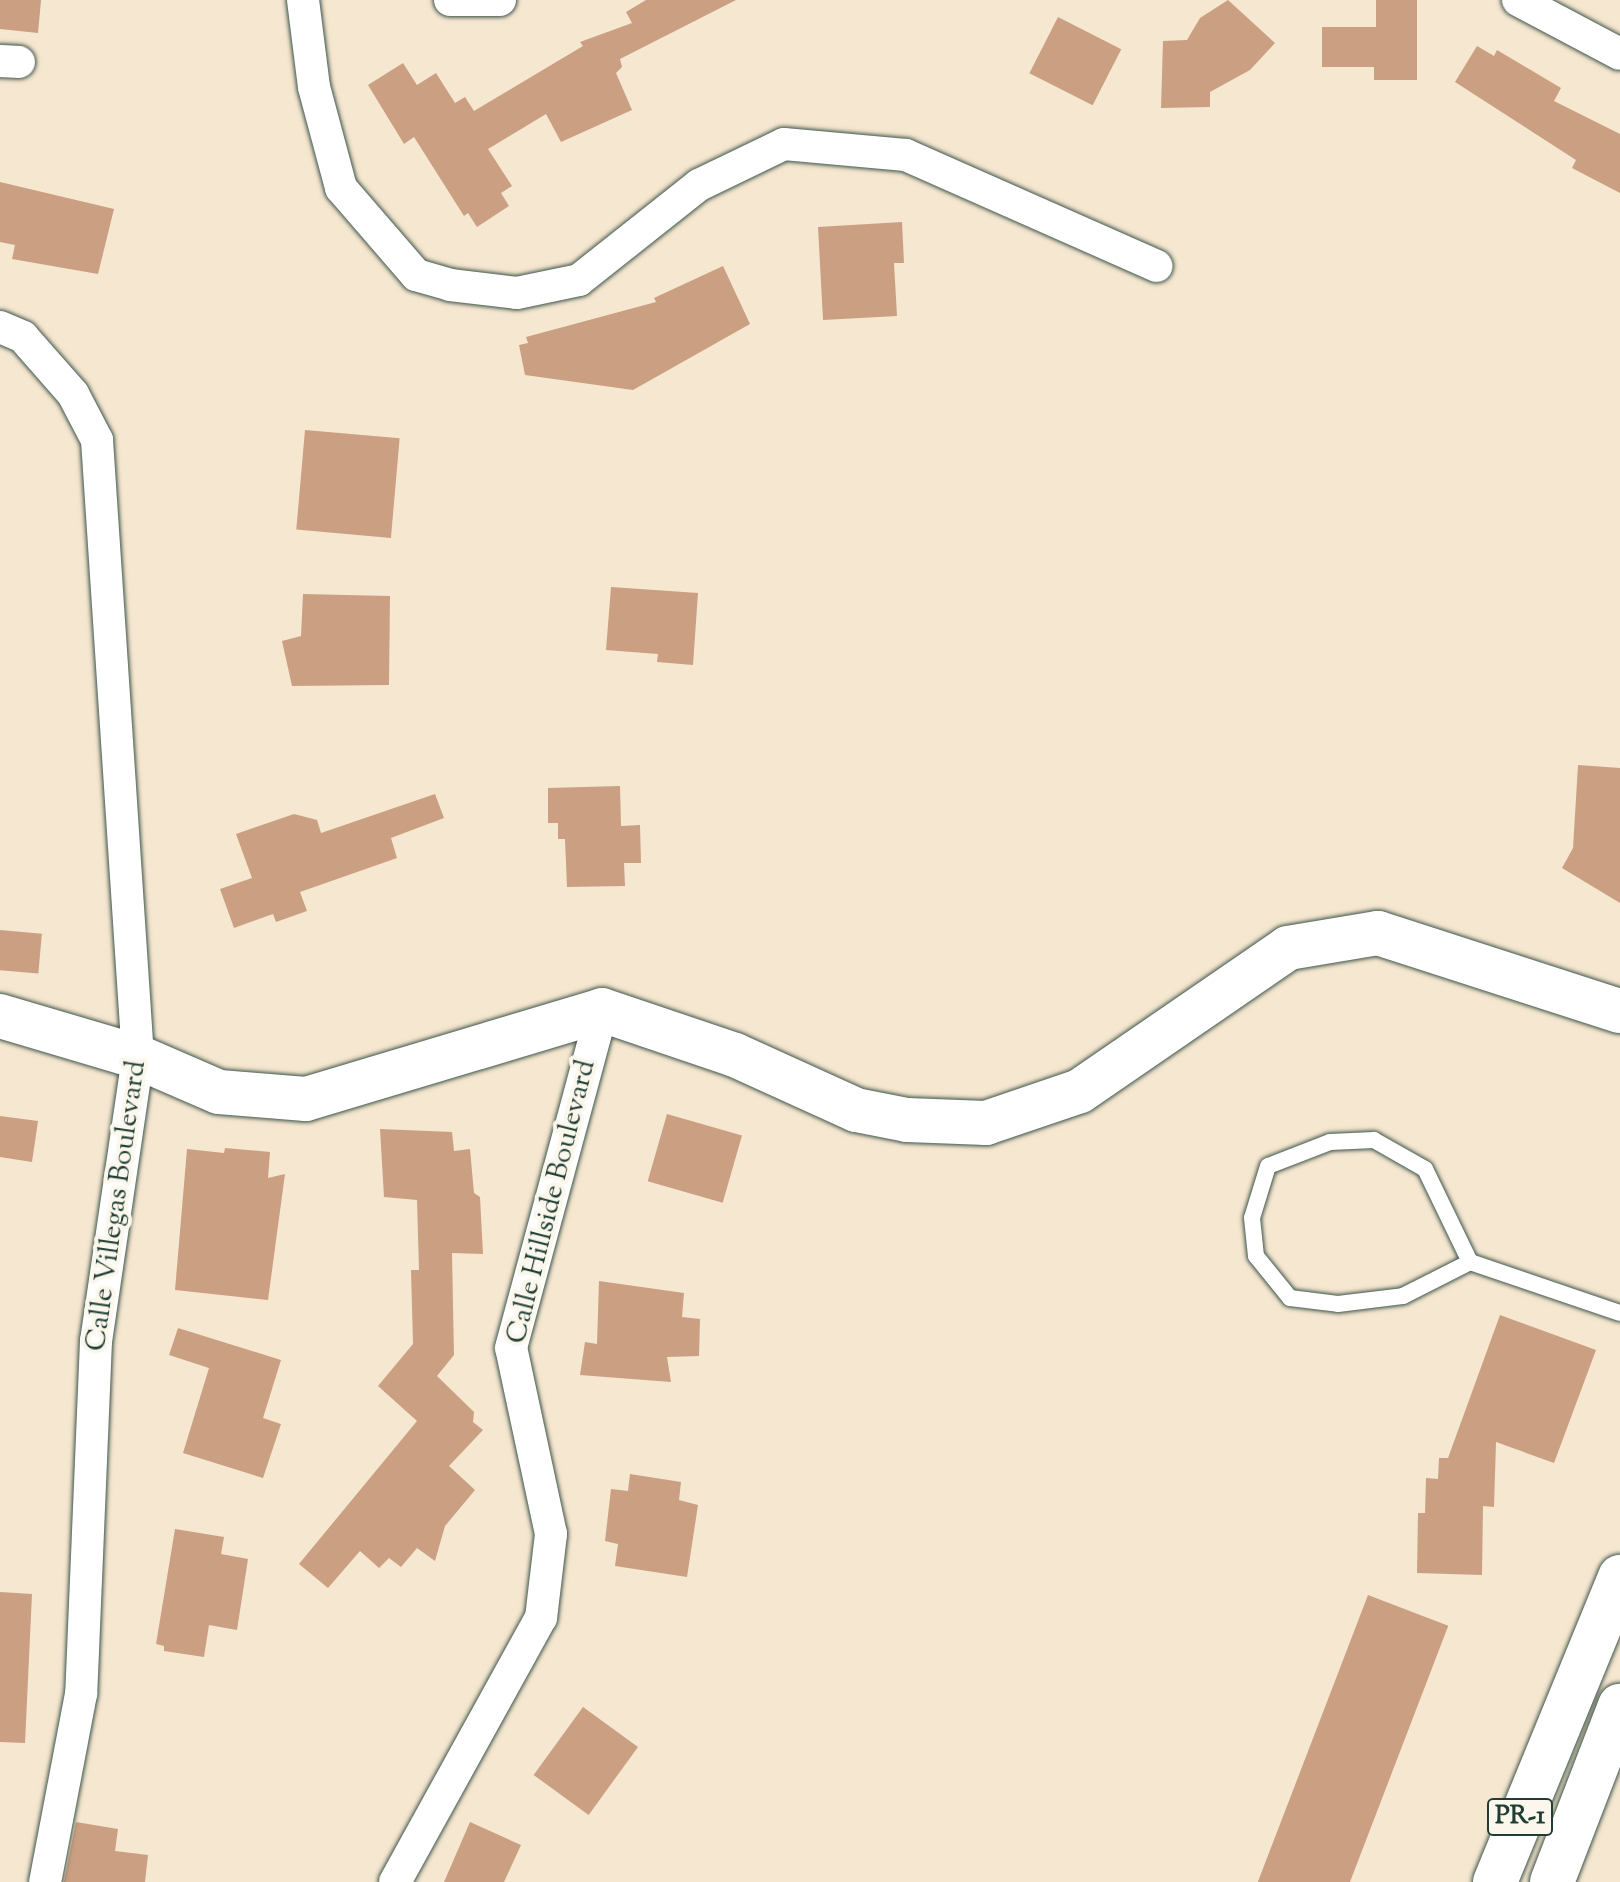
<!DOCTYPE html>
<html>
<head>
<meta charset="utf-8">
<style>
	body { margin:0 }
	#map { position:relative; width:1620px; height:1882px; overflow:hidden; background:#f6e7d0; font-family:"Sorts Mill Goudy",serif }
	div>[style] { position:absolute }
	.building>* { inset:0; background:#cb9f81; transform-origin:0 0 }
	.roads { filter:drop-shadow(0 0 2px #3f564b) drop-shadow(0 0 2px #3f564b) }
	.lane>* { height:16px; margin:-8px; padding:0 8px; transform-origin:8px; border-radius:8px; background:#fff }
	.street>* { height:32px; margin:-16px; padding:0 16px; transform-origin:16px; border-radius:16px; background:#fff }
	.secondary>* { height:44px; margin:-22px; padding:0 22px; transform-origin:22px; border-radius:22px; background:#fff }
	.highway>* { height:44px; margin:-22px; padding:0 22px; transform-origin:22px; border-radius:22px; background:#fff }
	span { translate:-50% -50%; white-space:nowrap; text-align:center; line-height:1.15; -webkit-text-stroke:8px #fbf7ec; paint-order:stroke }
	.shield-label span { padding:2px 6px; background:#fbf7ec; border:2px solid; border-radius:6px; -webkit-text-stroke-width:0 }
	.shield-label { font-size:26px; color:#1f3d34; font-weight:700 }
	.street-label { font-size:28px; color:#1f3d34 }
</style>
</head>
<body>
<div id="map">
	<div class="building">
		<div style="clip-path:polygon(0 0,41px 0,38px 33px,0 29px)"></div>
		<div style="clip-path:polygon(646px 0,736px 0,620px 59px,622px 67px,616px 73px,632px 110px,561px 142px,546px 114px,488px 149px,512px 186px,501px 193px,509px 206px,477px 227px,468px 213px,464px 216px,414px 137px,404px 144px,368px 85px,403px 63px,417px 85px,436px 73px,455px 103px,465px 97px,474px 111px,583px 46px,580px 42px,632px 23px,626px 12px)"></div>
		<div style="clip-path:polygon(1228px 0,1275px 43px,1250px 70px,1210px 92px,1210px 107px,1161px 108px,1163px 41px,1187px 40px,1200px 18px)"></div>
		<div style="clip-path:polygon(1376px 0,1417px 0,1417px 80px,1374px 80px,1374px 67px,1322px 67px,1322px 27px,1376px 27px)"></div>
		<div style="left:1058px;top:17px;width:71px;height:63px;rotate:27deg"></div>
		<div style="clip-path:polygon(1477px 46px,1494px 56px,1497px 50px,1561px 88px,1554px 101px,1620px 134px,1620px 193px,1572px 168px,1576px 160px,1455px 82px)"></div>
		<div style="clip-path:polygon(0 182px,114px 209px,98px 274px,12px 259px,15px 245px,0 242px)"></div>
		<div style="clip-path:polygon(902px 222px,904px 263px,894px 263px,897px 316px,823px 320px,818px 227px)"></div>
		<div style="clip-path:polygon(723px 266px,750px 324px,633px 390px,525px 375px,519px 345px,528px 343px,526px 337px,656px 302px,654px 298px)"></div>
		<div style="left:305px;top:430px;width:95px;height:100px;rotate:5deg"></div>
		<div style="clip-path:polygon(611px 587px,698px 593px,693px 665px,657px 662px,658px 654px,606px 650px)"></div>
		<div style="clip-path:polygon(303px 594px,390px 596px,389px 685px,292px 686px,282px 641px,301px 636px)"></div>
		<div style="clip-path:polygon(1578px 765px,1620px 768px,1620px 903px,1562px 868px,1573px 848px)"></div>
		<div style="clip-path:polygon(620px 786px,621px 826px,640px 825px,641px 863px,624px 863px,625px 886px,567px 887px,565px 839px,558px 839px,558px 823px,548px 823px,548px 788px)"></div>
		<div style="clip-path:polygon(435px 794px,444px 818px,391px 838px,397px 858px,300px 892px,307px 911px,276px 922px,273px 914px,234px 928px,220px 889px,252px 878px,236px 834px,294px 814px,317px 820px,321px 833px)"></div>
		<div style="left:0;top:930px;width:42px;height:40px;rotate:5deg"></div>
		<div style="left:667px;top:1114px;width:78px;height:70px;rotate:16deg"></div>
		<div style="clip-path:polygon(0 1116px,38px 1121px,32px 1162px,0 1157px)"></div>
		<div style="clip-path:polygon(380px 1129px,452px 1132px,454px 1151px,470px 1149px,474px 1193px,480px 1197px,483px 1254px,452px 1253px,454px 1355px,437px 1376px,474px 1412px,473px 1422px,483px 1430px,449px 1466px,475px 1490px,445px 1526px,435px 1561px,417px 1548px,401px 1567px,389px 1558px,379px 1568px,360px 1551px,328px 1588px,299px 1564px,417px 1421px,378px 1386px,413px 1344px,411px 1270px,419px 1270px,417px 1200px,384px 1197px)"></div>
		<div style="clip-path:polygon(225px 1148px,270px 1152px,268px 1178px,285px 1174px,268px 1300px,175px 1290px,187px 1149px,224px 1153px)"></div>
		<div style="clip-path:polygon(599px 1281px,684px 1293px,682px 1317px,700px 1319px,699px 1356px,667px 1357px,671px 1382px,580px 1375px,585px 1342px,597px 1344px)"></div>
		<div style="clip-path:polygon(1500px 1315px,1596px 1350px,1554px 1463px,1496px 1442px,1494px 1507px,1483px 1506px,1482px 1575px,1417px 1573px,1418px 1513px,1425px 1513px,1426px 1478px,1438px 1479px,1439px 1458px,1448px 1458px)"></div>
		<div style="clip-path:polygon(178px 1328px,281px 1360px,263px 1418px,281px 1424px,263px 1478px,183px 1453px,209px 1368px,169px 1355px)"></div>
		<div style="clip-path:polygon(630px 1474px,681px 1482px,679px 1500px,698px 1505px,687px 1577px,615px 1566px,618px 1544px,605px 1541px,611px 1489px,628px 1491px)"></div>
		<div style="clip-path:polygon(175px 1529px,224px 1537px,221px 1554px,248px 1559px,237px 1630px,209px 1625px,204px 1657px,164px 1651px,164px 1646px,156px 1644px)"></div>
		<div style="clip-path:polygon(0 1592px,32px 1594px,25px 1743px,0 1742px)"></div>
		<div style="left:1368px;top:1595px;width:86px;height:309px;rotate:21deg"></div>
		<div style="left:583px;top:1707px;width:68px;height:84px;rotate:36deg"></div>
		<div style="clip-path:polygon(76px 1822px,118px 1829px,115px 1851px,148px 1855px,145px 1882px,64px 1882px)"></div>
		<div style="clip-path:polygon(470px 1822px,521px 1845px,504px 1882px,444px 1882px)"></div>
	</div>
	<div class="roads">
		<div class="lane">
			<div style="left:1470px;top:1262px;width:103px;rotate:-115.8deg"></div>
			<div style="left:1425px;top:1169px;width:59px;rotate:-150.4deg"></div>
			<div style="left:1374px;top:1140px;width:44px;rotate:177.4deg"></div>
			<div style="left:1330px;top:1142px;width:66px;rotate:158.8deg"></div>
			<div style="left:1268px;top:1166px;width:54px;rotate:107.1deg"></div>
			<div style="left:1252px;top:1218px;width:38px;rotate:84deg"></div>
			<div style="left:1256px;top:1256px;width:54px;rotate:51deg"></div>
			<div style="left:1290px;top:1298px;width:48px;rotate:7.1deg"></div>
			<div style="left:1338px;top:1304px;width:65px;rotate:-7deg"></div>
			<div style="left:1403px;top:1296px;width:75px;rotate:-26.9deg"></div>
			<div style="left:1470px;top:1262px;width:158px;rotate:18.8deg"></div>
		</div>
		<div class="street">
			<div style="left:303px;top:0;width:88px;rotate:82.8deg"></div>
			<div style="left:314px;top:87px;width:105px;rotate:75deg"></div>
			<div style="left:341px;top:188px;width:115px;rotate:49.2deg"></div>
			<div style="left:416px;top:275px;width:35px;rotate:16deg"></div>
			<div style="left:450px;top:285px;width:67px;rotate:6.8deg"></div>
			<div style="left:517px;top:293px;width:63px;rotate:-11.8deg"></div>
			<div style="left:579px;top:280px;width:153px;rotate:-38.4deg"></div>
			<div style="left:699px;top:185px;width:94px;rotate:-25.8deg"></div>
			<div style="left:784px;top:144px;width:122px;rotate:5.2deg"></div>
			<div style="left:906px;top:155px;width:274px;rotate:23.9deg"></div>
			<div style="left:450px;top:0;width:50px"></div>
			<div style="left:1518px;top:0;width:115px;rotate:27.9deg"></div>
			<div style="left:0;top:61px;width:19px;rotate:3deg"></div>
			<div style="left:0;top:327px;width:25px;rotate:23deg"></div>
			<div style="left:23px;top:337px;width:76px;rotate:48.7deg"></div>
			<div style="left:73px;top:394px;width:52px;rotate:62.4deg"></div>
			<div style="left:97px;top:440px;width:618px;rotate:86.2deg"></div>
			<div style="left:138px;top:1057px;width:287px;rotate:98.4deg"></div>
			<div style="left:96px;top:1341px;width:353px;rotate:92.4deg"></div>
			<div style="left:81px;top:1694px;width:191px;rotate:100.8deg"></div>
			<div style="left:395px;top:1882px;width:302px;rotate:-61.1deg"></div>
			<div style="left:541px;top:1618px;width:85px;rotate:-83.2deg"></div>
			<div style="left:551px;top:1534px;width:190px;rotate:-102.1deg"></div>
			<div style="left:511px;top:1348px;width:350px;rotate:-74.9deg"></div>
		</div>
		<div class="secondary">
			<div style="left:0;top:1016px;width:144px;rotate:16.5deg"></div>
			<div style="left:138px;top:1057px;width:88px;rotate:23.4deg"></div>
			<div style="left:219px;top:1092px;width:87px;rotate:4.6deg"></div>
			<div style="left:306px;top:1099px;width:309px;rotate:-16.7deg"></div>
			<div style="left:602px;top:1010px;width:140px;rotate:18.7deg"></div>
			<div style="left:735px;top:1055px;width:133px;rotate:24.4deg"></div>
			<div style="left:856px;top:1110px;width:52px;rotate:11.1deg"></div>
			<div style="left:907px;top:1120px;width:79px;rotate:2.2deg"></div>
			<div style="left:986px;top:1123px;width:99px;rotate:-18.8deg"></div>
			<div style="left:1080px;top:1091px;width:252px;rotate:-34.5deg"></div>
			<div style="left:1288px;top:948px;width:91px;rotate:-9.5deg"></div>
			<div style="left:1378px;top:933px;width:254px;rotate:17.9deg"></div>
		</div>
		<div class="highway">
			<div style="left:1495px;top:1882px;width:330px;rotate:-67.7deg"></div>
			<div style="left:1552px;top:1882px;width:189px;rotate:-68.9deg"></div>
		</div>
	</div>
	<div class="shield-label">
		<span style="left:1520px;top:1817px">PR-1</span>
	</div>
	<div class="street-label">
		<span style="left:552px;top:1202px;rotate:-76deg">Calle Hillside Boulevard</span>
		<span style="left:117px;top:1206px;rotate:-82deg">Calle Villegas Boulevard</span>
	</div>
</div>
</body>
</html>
